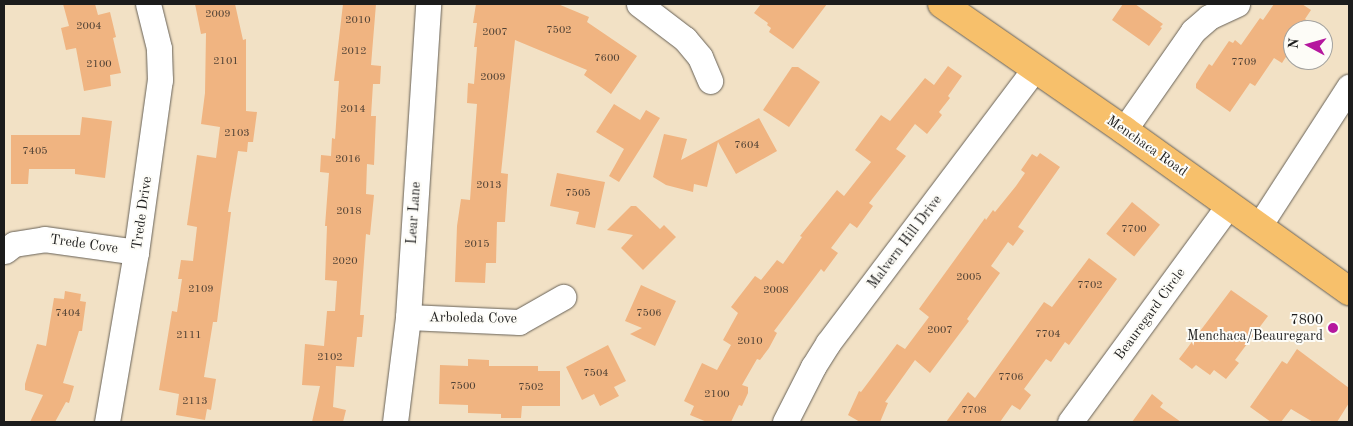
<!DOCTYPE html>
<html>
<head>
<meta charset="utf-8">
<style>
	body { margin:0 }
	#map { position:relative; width:1353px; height:426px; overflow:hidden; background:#f2e1c5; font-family:"Old Standard TT",serif }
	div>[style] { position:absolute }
	.building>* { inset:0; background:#f0b481; transform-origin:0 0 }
	.roads { filter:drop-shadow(0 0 1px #676157) drop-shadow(0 0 1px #676157) }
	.minor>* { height:25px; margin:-12.5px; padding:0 12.5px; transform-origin:12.5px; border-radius:12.5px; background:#fff }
	.major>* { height:28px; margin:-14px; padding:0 14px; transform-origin:14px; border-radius:14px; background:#f7c06b }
	.dots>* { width:14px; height:14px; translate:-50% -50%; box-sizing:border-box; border:2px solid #fdfcf7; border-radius:50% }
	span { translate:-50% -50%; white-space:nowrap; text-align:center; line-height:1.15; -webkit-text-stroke:4px #fdfcf7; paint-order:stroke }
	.number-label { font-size:11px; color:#514235 }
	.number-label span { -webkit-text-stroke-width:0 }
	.street-label { font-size:14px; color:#1c1c1c }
	.poi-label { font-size:14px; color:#1c1c1c }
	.right { translate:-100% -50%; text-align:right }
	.frame { position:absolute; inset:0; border:5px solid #1c1c1c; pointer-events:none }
	.north { position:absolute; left:1283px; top:20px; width:50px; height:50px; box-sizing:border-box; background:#fdfcf7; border:1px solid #a3a29f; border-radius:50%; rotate:276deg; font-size:14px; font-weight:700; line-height:20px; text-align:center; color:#1c1c1c }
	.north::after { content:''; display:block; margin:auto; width:18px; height:22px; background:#b5179e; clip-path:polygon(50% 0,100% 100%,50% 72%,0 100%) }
</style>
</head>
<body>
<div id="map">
	<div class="building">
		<div style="clip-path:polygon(63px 4px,95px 4px,98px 15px,110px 12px,116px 37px,113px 38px,121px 73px,110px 75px,111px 86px,84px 91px,76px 48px,66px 50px,61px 28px,69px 26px)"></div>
		<div style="clip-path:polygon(195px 4px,235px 4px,243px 40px,246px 39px,246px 111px,257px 112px,253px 142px,248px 142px,247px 152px,238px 151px,228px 212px,231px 212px,217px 322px,213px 322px,204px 377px,216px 379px,211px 410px,207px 409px,205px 420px,176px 415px,179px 394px,159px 390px,172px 311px,177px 312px,182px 279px,178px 279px,181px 260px,193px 261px,197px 227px,187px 225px,197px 155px,216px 158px,220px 127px,201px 124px,205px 93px,206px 33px,201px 34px)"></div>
		<div style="clip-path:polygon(343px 4px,376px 4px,371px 65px,381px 66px,380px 84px,373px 84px,371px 116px,376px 116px,374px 165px,367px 164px,366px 194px,374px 195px,370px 235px,366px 234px,360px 315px,364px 315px,362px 337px,357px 337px,354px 367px,336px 366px,333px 407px,346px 410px,343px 422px,312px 422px,320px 386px,302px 385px,305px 344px,324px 346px,327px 311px,335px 311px,337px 281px,325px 280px,327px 226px,325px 226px,329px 173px,320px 172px,321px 155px,331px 156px,332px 138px,335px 139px,339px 81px,334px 81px)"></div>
		<div style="clip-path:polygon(476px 4px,558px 4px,589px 17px,587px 22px,637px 56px,611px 94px,584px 75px,587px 70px,515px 40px,501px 173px,508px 174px,505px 222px,497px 222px,496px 263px,486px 263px,485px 283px,455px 282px,457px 226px,461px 199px,470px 200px,477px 104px,467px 103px,468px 83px,474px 84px,477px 47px,474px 47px,477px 23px,473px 23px)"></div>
		<div style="clip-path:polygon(761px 4px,827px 4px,793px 49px,769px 32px,771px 28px,767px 25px,768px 23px,754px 13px)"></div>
		<div style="clip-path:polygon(1123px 4px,1135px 4px,1163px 24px,1160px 27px,1162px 28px,1149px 46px,1112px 20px)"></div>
		<div style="clip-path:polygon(1274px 4px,1302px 4px,1311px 10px,1305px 19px,1321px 30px,1293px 30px,1293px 46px,1282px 63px,1274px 58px,1255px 86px,1250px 83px,1230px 112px,1196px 88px,1196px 84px,1209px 64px,1212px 66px,1229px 41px,1233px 43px,1235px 40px,1241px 45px,1260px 18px,1263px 20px)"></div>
		<div style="clip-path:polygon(948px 66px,962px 76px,948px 96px,950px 98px,939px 112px,942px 115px,927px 134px,915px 124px,896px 149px,906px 156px,869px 203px,873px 206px,857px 228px,850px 223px,831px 248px,838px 253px,824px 272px,821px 269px,774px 331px,777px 333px,769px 348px,760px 360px,757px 359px,742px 385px,748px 387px,748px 393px,742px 406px,739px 405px,731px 422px,707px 422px,690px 415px,694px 406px,684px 401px,702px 363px,717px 370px,731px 345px,723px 340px,738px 313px,731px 307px,755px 276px,761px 280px,777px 260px,783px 264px,802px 237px,800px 236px,837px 190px,844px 196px,871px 162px,855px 150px,881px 115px,890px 121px,925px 78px,934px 85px)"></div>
		<div style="clip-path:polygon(792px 67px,798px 67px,820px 82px,789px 127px,763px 110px)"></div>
		<div style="clip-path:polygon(614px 104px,640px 120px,646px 110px,660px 118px,619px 182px,609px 176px,624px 149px,596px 132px)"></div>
		<div style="clip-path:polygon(82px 117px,112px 121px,105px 178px,75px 174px,75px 169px,29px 169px,28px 184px,11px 184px,11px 135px,80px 135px)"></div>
		<div style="clip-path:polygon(759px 118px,777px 151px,736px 174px,718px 142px,707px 187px,694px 184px,693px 192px,666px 185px,653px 177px,664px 134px,687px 139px,681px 160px)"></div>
		<div style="clip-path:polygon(1040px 153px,1060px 167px,1018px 227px,1024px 231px,1013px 246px,1008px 242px,991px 266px,1000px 273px,967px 319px,969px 321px,930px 373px,915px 360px,885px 402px,888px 403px,880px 422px,860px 422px,848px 415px,859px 391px,861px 392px,897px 344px,905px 349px,929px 317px,919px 309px,985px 218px,986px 220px,993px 210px,995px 212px,1016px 186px,1025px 173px,1021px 170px,1032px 154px,1037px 157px)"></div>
		<div style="clip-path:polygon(557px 173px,605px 182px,595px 228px,576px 224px,579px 212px,550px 206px)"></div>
		<div style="left:1132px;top:202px;width:36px;height:41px;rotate:39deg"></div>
		<div style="clip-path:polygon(631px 206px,636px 206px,660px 229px,664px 225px,676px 237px,643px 270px,621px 248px,633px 235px,607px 230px)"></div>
		<div style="clip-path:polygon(1089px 258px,1117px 279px,1069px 345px,1065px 342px,1051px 362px,1046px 359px,1024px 389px,1031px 395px,1020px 410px,1012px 405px,1000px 422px,946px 422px,968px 392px,975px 398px,1044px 302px,1052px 307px)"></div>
		<div style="clip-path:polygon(641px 285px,676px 301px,655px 346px,630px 334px,642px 328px,625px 321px)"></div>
		<div style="clip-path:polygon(1231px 290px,1268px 316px,1235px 360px,1239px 363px,1226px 379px,1214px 370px,1210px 375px,1196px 365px,1192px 369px,1179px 359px)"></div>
		<div style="clip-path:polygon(65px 291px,81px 294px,80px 301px,86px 302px,82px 331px,79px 331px,63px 383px,74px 386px,69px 403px,66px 402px,55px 422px,30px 422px,43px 395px,25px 390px,25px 384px,37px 344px,46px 346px,54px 298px,64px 299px)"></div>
		<div style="clip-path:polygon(608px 345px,626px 381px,614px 387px,619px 396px,600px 406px,594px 394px,582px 400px,566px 367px)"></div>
		<div style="clip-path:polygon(1297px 349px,1349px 388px,1349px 403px,1337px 422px,1313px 422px,1291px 409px,1281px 422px,1271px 422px,1250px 407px,1282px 361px,1287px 364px)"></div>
		<div style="clip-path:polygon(468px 359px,489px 360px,489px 366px,538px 366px,538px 371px,560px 371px,560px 406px,522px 406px,521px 418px,501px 418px,501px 414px,468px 413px,468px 405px,439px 404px,440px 365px,468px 366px)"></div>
		<div style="clip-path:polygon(1152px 394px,1163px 403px,1160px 407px,1181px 422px,1132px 422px)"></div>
	</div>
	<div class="roads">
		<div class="minor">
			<div style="left:639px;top:4px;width:58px;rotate:37.3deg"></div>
			<div style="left:685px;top:39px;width:23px;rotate:50deg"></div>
			<div style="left:700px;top:57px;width:26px;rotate:67deg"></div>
			<div style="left:1124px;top:130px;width:121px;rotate:-55.1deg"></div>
			<div style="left:1193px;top:31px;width:21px;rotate:-41deg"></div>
			<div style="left:1209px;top:17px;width:31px;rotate:-25deg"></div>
			<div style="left:1259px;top:226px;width:166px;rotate:-57.1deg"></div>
			<div style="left:5px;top:251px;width:11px;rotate:-38deg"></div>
			<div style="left:14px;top:244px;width:30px;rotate:-9deg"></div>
			<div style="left:44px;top:239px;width:93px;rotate:8deg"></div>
			<div style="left:408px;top:317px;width:111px;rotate:2.6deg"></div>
			<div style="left:519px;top:322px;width:51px;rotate:-29.6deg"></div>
			<div style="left:107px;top:422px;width:172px;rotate:-80.3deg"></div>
			<div style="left:136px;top:252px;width:174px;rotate:-82.1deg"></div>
			<div style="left:160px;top:80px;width:32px;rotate:-92deg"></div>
			<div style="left:159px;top:48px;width:45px;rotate:-104deg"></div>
			<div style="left:395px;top:422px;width:106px;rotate:-82.9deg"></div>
			<div style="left:408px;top:317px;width:314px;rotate:-86.3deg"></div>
			<div style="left:785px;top:422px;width:62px;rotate:-63deg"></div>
			<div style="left:813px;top:367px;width:28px;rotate:-58deg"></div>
			<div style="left:828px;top:343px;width:344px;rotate:-53deg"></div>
			<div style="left:1070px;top:422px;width:269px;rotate:-53.8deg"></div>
		</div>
		<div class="major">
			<div style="left:942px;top:4px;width:221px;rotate:34.7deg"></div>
			<div style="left:1124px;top:130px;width:277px;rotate:35.6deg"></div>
		</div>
	</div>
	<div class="dots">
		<div style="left:1333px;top:328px;background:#b5179e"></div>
	</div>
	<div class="number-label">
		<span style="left:218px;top:15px">2009</span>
		<span style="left:358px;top:21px">2010</span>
		<span style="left:89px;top:27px">2004</span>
		<span style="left:559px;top:31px">7502</span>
		<span style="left:495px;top:33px">2007</span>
		<span style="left:354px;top:52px">2012</span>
		<span style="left:607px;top:59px">7600</span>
		<span style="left:226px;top:62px">2101</span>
		<span style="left:1244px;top:63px">7709</span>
		<span style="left:99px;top:65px">2100</span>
		<span style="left:493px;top:78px">2009</span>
		<span style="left:353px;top:110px">2014</span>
		<span style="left:237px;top:134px">2103</span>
		<span style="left:747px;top:146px">7604</span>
		<span style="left:35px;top:152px">7405</span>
		<span style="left:348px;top:160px">2016</span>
		<span style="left:489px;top:186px">2013</span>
		<span style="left:578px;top:194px">7505</span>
		<span style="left:349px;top:212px">2018</span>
		<span style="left:1134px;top:230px">7700</span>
		<span style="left:477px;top:245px">2015</span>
		<span style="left:345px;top:262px">2020</span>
		<span style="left:969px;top:278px">2005</span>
		<span style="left:1090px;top:286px">7702</span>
		<span style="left:201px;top:290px">2109</span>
		<span style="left:776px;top:291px">2008</span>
		<span style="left:68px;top:314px">7404</span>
		<span style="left:649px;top:314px">7506</span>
		<span style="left:940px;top:331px">2007</span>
		<span style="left:1048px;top:335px">7704</span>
		<span style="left:189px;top:336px">2111</span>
		<span style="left:750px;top:342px">2010</span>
		<span style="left:330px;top:358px">2102</span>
		<span style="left:596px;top:374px">7504</span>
		<span style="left:1011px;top:378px">7706</span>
		<span style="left:463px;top:387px">7500</span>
		<span style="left:531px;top:388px">7502</span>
		<span style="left:717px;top:395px">2100</span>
		<span style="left:195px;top:402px">2113</span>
		<span style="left:974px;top:411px">7708</span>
	</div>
	<div class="street-label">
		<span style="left:1147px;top:146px;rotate:35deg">Menchaca Road</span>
		<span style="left:142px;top:213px;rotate:-82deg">Trede Drive</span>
		<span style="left:414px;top:213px;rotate:-86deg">Lear Lane</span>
		<span style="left:905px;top:242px;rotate:-53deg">Malvern Hill Drive</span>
		<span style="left:84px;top:244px;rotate:8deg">Trede Cove</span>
		<span style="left:1150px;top:314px;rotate:-54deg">Beauregard Circle</span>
		<span style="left:473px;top:318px;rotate:1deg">Arboleda Cove</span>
	</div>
	<div class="poi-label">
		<span class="right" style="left:1323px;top:328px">7800<br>Menchaca/Beauregard</span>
	</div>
	<div class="frame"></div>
	<div class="north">N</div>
</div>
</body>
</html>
